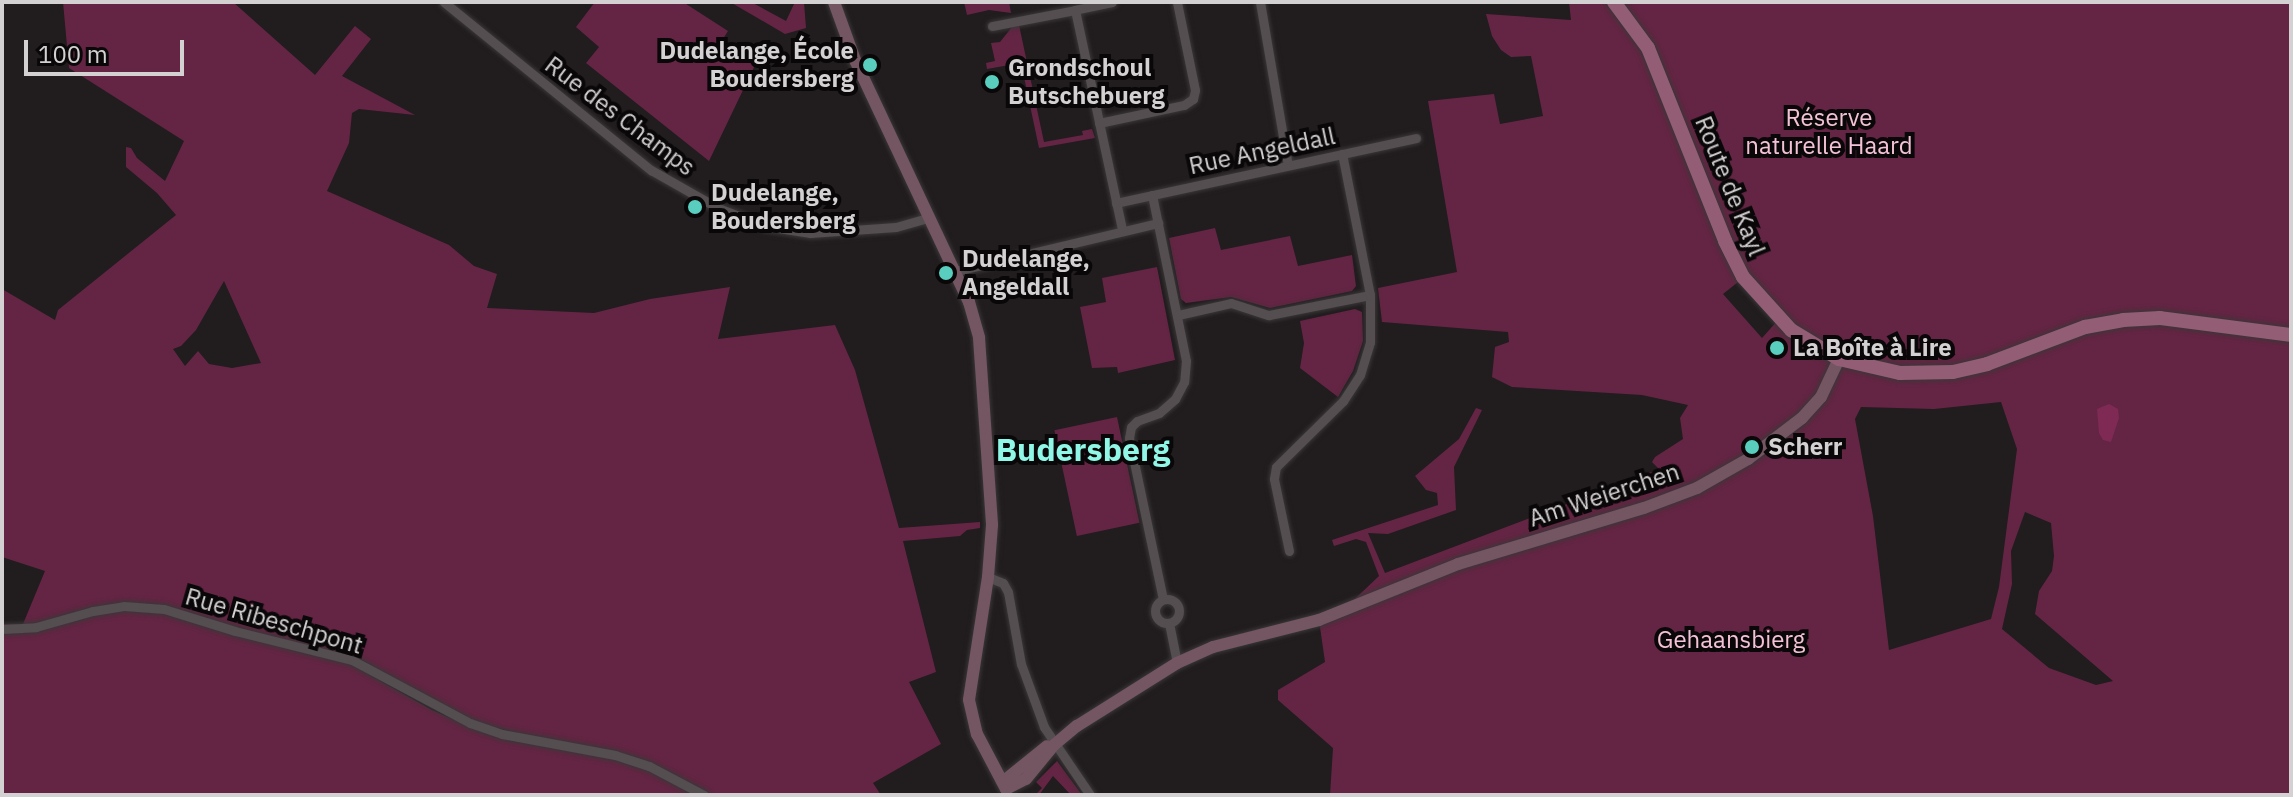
<!DOCTYPE html>
<html>
<head>
<meta charset="utf-8">
<style>
	body { margin:0 }
	#map { position:relative; width:2293px; height:797px; overflow:hidden; background:#211c1e; font-family:"IBM Plex Sans",sans-serif }
	div>[style] { position:absolute }
	.green>* { inset:0; background:#632543; transform-origin:0 0 }
	.water>* { inset:0; background:#7f2a54 }
	.roads { filter:drop-shadow(0 0 2px #3a3738) drop-shadow(0 0 2px #3a3738) }
	.street>* { height:9px; margin:-4.5px; padding:0 4.5px; transform-origin:4.5px; border-radius:4.5px; background:#544e50 }
	.street>.ring { margin:-4.5px; padding:0; box-sizing:content-box; background:none; border:9px solid #544e50; border-radius:50% }
	.secondary>* { height:12px; margin:-6px; padding:0 6px; transform-origin:6px; border-radius:6px; background:#745663 }
	.primary>* { height:14px; margin:-7px; padding:0 7px; transform-origin:7px; border-radius:7px; background:#935e75 }
	.dots>* { width:22px; height:22px; translate:-50% -50%; box-sizing:border-box; border:4px solid #090708; border-radius:50% }
	span { translate:-50% -50%; white-space:nowrap; text-align:center; line-height:1.15; -webkit-text-stroke:8px #090708; paint-order:stroke }
	.poi-label { font-size:24px; color:#d4d1d2; font-weight:700 }
	.right { translate:-100% -50%; text-align:right }
	.left { translate:0 -50%; text-align:left }
	.street-label { font-size:24px; color:#d4d1d2 }
	.park-label { font-size:24px; color:#f4c2d6 }
	.district-label { font-size:32px; color:#90f7e7; font-weight:700 }
	.frame { position:absolute; inset:0; border:4px solid #d4d1d2; pointer-events:none }
	.scale { position:absolute; left:24px; top:40px; width:160px; height:36px; box-sizing:border-box; border:4px solid #d4d1d2; border-top:0; padding-left:10px; font-size:24px; line-height:28px; white-space:nowrap; color:#d4d1d2; -webkit-text-stroke:6px #090708; paint-order:stroke }
</style>
</head>
<body>
<div id="map">
	<div class="green">
		<div style="clip-path:polygon(evenodd,63px 2px,233px 2px,315px 75px,355px 26px,371px 39px,342px 76px,415px 115px,359px 109px,352px 113px,349px 143px,327px 191px,449px 245px,474px 266px,497px 274px,487px 308px,594px 313px,650px 299px,730px 287px,718px 339px,835px 325px,855px 370px,899px 528px,980px 522px,980px 528px,967px 530px,960px 536px,903px 541px,936px 672px,909px 682px,941px 744px,873px 783px,881px 795px,2px 795px,2px 624px,23px 624px,45px 571px,2px 557px,2px 289px,55px 320px,58px 310px,176px 215px,157px 193px,126px 167px,126px 147px,131px 148px,137px 158px,165px 181px,184px 141px,69px 68px,63px 2px,224px 281px,261px 363px,232px 368px,209px 364px,198px 351px,185px 366px,173px 349px,181px 346px,196px 330px,224px 281px,63px 2px,326px 651px,357px 657px,433px 703px,471px 721px,609px 756px,511px 741px,475px 729px,432px 710px,352px 665px,352px 660px,326px 651px)"></div>
		<div style="clip-path:polygon(595px 2px,683px 2px,728px 31px,721px 42px,756px 63px,709px 161px,586px 63px,599px 47px,576px 27px)"></div>
		<div style="clip-path:polygon(730px 2px,751px 2px,786px 21px,795px 2px,804px 2px,806px 28px,785px 34px)"></div>
		<div style="clip-path:polygon(964px 2px,1009px 2px,1011px 13px,989px 10px,967px 15px)"></div>
		<div style="clip-path:polygon(evenodd,1569px 2px,2291px 2px,2291px 795px,1330px 795px,1333px 748px,1278px 700px,1278px 690px,1325px 662px,1319px 620px,1341px 612px,1379px 576px,1366px 542px,1356px 539px,1334px 546px,1332px 540px,1438px 505px,1437px 493px,1426px 490px,1415px 476px,1459px 439px,1476px 408px,1482px 410px,1454px 467px,1456px 510px,1388px 534px,1368px 533px,1385px 573px,1659px 469px,1652px 462px,1655px 457px,1683px 439px,1680px 418px,1688px 405px,1642px 395px,1512px 387px,1492px 377px,1495px 347px,1509px 342px,1508px 332px,1382px 322px,1378px 288px,1457px 272px,1428px 101px,1494px 94px,1500px 124px,1543px 116px,1531px 56px,1511px 57px,1501px 50px,1492px 36px,1486px 14px,1571px 20px,1569px 2px,1743px 278px,1779px 319px,1762px 338px,1723px 294px,1743px 278px,1569px 2px,2001px 402px,2017px 449px,1999px 587px,1991px 619px,1889px 650px,1873px 516px,1855px 419px,1861px 407px,1934px 409px,2001px 402px,1569px 2px,2025px 512px,2051px 523px,2054px 556px,2052px 571px,2039px 591px,2035px 614px,2113px 681px,2096px 685px,2049px 668px,2002px 629px,2012px 584px,2011px 551px,2025px 512px)"></div>
		<div style="clip-path:polygon(1019px 25px,1044px 142px,1083px 135px,1082px 131px,1092px 129px,1095px 138px,1039px 148px,1021px 63px,987px 69px,986px 63px,995px 61px,991px 43px,1000px 42px,1012px 27px)"></div>
		<div style="clip-path:polygon(1215px 228px,1221px 250px,1290px 236px,1298px 266px,1352px 255px,1356px 286px,1352px 291px,1270px 308px,1231px 297px,1186px 303px,1181px 299px,1169px 238px)"></div>
		<div style="clip-path:polygon(1157px 267px,1175px 360px,1118px 373px,1117px 367px,1092px 368px,1080px 307px,1106px 302px,1102px 278px)"></div>
		<div style="clip-path:polygon(1355px 309px,1362px 312px,1363px 341px,1353px 371px,1338px 397px,1300px 368px,1304px 343px,1300px 321px)"></div>
		<div style="left:1117px;top:417px;width:108px;height:64px;rotate:78deg"></div>
		<div style="clip-path:polygon(1057px 761px,1082px 795px,1071px 795px,1053px 776px,1039px 795px,1035px 795px,1042px 788px,1036px 782px)"></div>
	</div>
	<div class="water">
		<div style="clip-path:polygon(2109px 404px,2118px 409px,2119px 418px,2111px 442px,2103px 440px,2099px 433px,2097px 409px)"></div>
	</div>
	<div class="roads">
		<div class="street">
			<div style="left:444px;top:2px;width:267px;rotate:39.1deg"></div>
			<div style="left:651px;top:170px;width:77px;rotate:29.6deg"></div>
			<div style="left:718px;top:208px;width:50px;rotate:21deg"></div>
			<div style="left:765px;top:226px;width:46px;rotate:8.8deg"></div>
			<div style="left:810px;top:233px;width:86px;rotate:-4deg"></div>
			<div style="left:896px;top:227px;width:35px;rotate:-16deg"></div>
			<div style="left:1112px;top:2px;width:38px;rotate:168deg"></div>
			<div style="left:1075px;top:10px;width:225px;rotate:77.9deg"></div>
			<div style="left:1260px;top:2px;width:165px;rotate:80.3deg"></div>
			<div style="left:992px;top:26px;width:85px;rotate:-10.9deg"></div>
			<div style="left:1099px;top:123px;width:87px;rotate:-12deg"></div>
			<div style="left:1184px;top:105px;width:11px;rotate:-34deg"></div>
			<div style="left:1193px;top:99px;width:9px;rotate:-77deg"></div>
			<div style="left:1195px;top:90px;width:90px;rotate:-101.6deg"></div>
			<div style="left:1152px;top:195px;width:169px;rotate:78.4deg"></div>
			<div style="left:1186px;top:361px;width:21px;rotate:95deg"></div>
			<div style="left:1184px;top:382px;width:19px;rotate:118deg"></div>
			<div style="left:1175px;top:399px;width:21px;rotate:139deg"></div>
			<div style="left:1159px;top:413px;width:23px;rotate:160deg"></div>
			<div style="left:1137px;top:421px;width:8px;rotate:135deg"></div>
			<div style="left:1131px;top:427px;width:11px;rotate:100deg"></div>
			<div style="left:1129px;top:438px;width:165px;rotate:78.1deg"></div>
			<div style="left:1116px;top:203px;width:307px;rotate:-12.2deg"></div>
			<div style="left:956px;top:271px;width:208px;rotate:-13.4deg"></div>
			<div style="left:1178px;top:315px;width:54px;rotate:-12.8deg"></div>
			<div style="left:1231px;top:303px;width:40px;rotate:18deg"></div>
			<div style="left:1269px;top:315px;width:103px;rotate:-11.2deg"></div>
			<div style="left:1289px;top:551px;width:74px;rotate:-101.8deg"></div>
			<div style="left:1274px;top:479px;width:12px;rotate:-81deg"></div>
			<div style="left:1276px;top:467px;width:94px;rotate:-44.6deg"></div>
			<div style="left:1343px;top:401px;width:31px;rotate:-57deg"></div>
			<div style="left:1360px;top:375px;width:34px;rotate:-73deg"></div>
			<div style="left:1370px;top:342px;width:47px;rotate:-90deg"></div>
			<div style="left:1370px;top:295px;width:144px;rotate:-101.2deg"></div>
			<div style="left:988px;top:577px;width:16px;rotate:22deg"></div>
			<div style="left:1003px;top:583px;width:10px;rotate:61deg"></div>
			<div style="left:1008px;top:592px;width:73px;rotate:79.8deg"></div>
			<div style="left:1021px;top:664px;width:67px;rotate:69.9deg"></div>
			<div style="left:1044px;top:727px;width:82px;rotate:55.9deg"></div>
			<div class="ring" style="left:1155px;top:599px;width:15px;height:15px"></div>
			<div style="left:1169px;top:623px;width:41px;rotate:78.7deg"></div>
			<div style="left:2px;top:629px;width:34px;rotate:-3deg"></div>
			<div style="left:36px;top:627px;width:59px;rotate:-15.7deg"></div>
			<div style="left:93px;top:611px;width:31px;rotate:-9deg"></div>
			<div style="left:124px;top:606px;width:40px;rotate:4.3deg"></div>
			<div style="left:164px;top:609px;width:74px;rotate:17.2deg"></div>
			<div style="left:235px;top:631px;width:121px;rotate:13.9deg"></div>
			<div style="left:352px;top:660px;width:134px;rotate:28.1deg"></div>
			<div style="left:470px;top:723px;width:34px;rotate:19deg"></div>
			<div style="left:502px;top:734px;width:115px;rotate:10.5deg"></div>
			<div style="left:615px;top:755px;width:36px;rotate:18deg"></div>
			<div style="left:649px;top:766px;width:62px;rotate:27.8deg"></div>
		</div>
		<div class="secondary">
			<div style="left:834px;top:2px;width:62px;rotate:70.1deg"></div>
			<div style="left:855px;top:60px;width:268px;rotate:64.8deg"></div>
			<div style="left:969px;top:302px;width:37px;rotate:74deg"></div>
			<div style="left:979px;top:338px;width:187px;rotate:86deg"></div>
			<div style="left:992px;top:525px;width:52px;rotate:94.4deg"></div>
			<div style="left:988px;top:577px;width:124px;rotate:98.8deg"></div>
			<div style="left:969px;top:700px;width:35px;rotate:77deg"></div>
			<div style="left:977px;top:734px;width:62px;rotate:62.2deg"></div>
			<div style="left:1004px;top:781px;width:55px;rotate:-39.1deg"></div>
			<div style="left:1006px;top:789px;width:22px;rotate:-27deg"></div>
			<div style="left:1026px;top:779px;width:44px;rotate:-50.5deg"></div>
			<div style="left:1054px;top:745px;width:30px;rotate:-40deg"></div>
			<div style="left:1077px;top:726px;width:118px;rotate:-32.2deg"></div>
			<div style="left:1177px;top:663px;width:39px;rotate:-24deg"></div>
			<div style="left:1213px;top:647px;width:109px;rotate:-14.3deg"></div>
			<div style="left:1319px;top:620px;width:150px;rotate:-21.9deg"></div>
			<div style="left:1458px;top:564px;width:194px;rotate:-16.8deg"></div>
			<div style="left:1644px;top:508px;width:57px;rotate:-20.7deg"></div>
			<div style="left:1697px;top:488px;width:59px;rotate:-29.6deg"></div>
			<div style="left:1748px;top:459px;width:68px;rotate:-37.2deg"></div>
			<div style="left:1802px;top:418px;width:28px;rotate:-48deg"></div>
			<div style="left:1821px;top:397px;width:42px;rotate:-64.7deg"></div>
		</div>
		<div class="primary">
			<div style="left:1614px;top:2px;width:57px;rotate:53.5deg"></div>
			<div style="left:1648px;top:48px;width:208px;rotate:68.2deg"></div>
			<div style="left:1725px;top:241px;width:40px;rotate:63.4deg"></div>
			<div style="left:1743px;top:277px;width:72px;rotate:47.8deg"></div>
			<div style="left:1791px;top:330px;width:56px;rotate:31.1deg"></div>
			<div style="left:1839px;top:359px;width:63px;rotate:12.9deg"></div>
			<div style="left:1900px;top:373px;width:53px;rotate:-1.1deg"></div>
			<div style="left:1953px;top:372px;width:35px;rotate:-13deg"></div>
			<div style="left:1987px;top:364px;width:105px;rotate:-20.7deg"></div>
			<div style="left:2085px;top:327px;width:39px;rotate:-10deg"></div>
			<div style="left:2123px;top:320px;width:37px;rotate:-3deg"></div>
			<div style="left:2160px;top:318px;width:132px;rotate:7.4deg"></div>
		</div>
	</div>
	<div class="dots">
		<div style="left:870px;top:65px;background:#59cebe"></div>
		<div style="left:992px;top:82px;background:#59cebe"></div>
		<div style="left:695px;top:207px;background:#59cebe"></div>
		<div style="left:946px;top:273px;background:#59cebe"></div>
		<div style="left:1777px;top:348px;background:#59cebe"></div>
		<div style="left:1752px;top:447px;background:#59cebe"></div>
	</div>
	<div class="poi-label">
		<span class="right" style="left:854px;top:65px">Dudelange, École<br>Boudersberg</span>
		<span class="left" style="left:1008px;top:82px">Grondschoul<br>Butschebuerg</span>
		<span class="left" style="left:711px;top:207px">Dudelange,<br>Boudersberg</span>
		<span class="left" style="left:962px;top:273px">Dudelange,<br>Angeldall</span>
		<span class="left" style="left:1793px;top:348px">La Boîte à Lire</span>
		<span class="left" style="left:1768px;top:447px">Scherr</span>
	</div>
	<div class="street-label">
		<span style="left:620px;top:116px;rotate:37deg">Rue des Champs</span>
		<span style="left:1262px;top:151px;rotate:-12deg">Rue Angeldall</span>
		<span style="left:1730px;top:186px;rotate:68deg">Route de Kayl</span>
		<span style="left:1604px;top:495px;rotate:-18deg">Am Weierchen</span>
		<span style="left:274px;top:621px;rotate:16deg">Rue Ribeschpont</span>
	</div>
	<div class="park-label">
		<span style="left:1829px;top:132px">Réserve<br>naturelle Haard</span>
		<span style="left:1731px;top:640px">Gehaansbierg</span>
	</div>
	<div class="district-label">
		<span style="left:1083px;top:449px">Budersberg</span>
	</div>
	<div class="frame"></div>
	<div class="scale">100 m</div>
</div>
</body>
</html>
